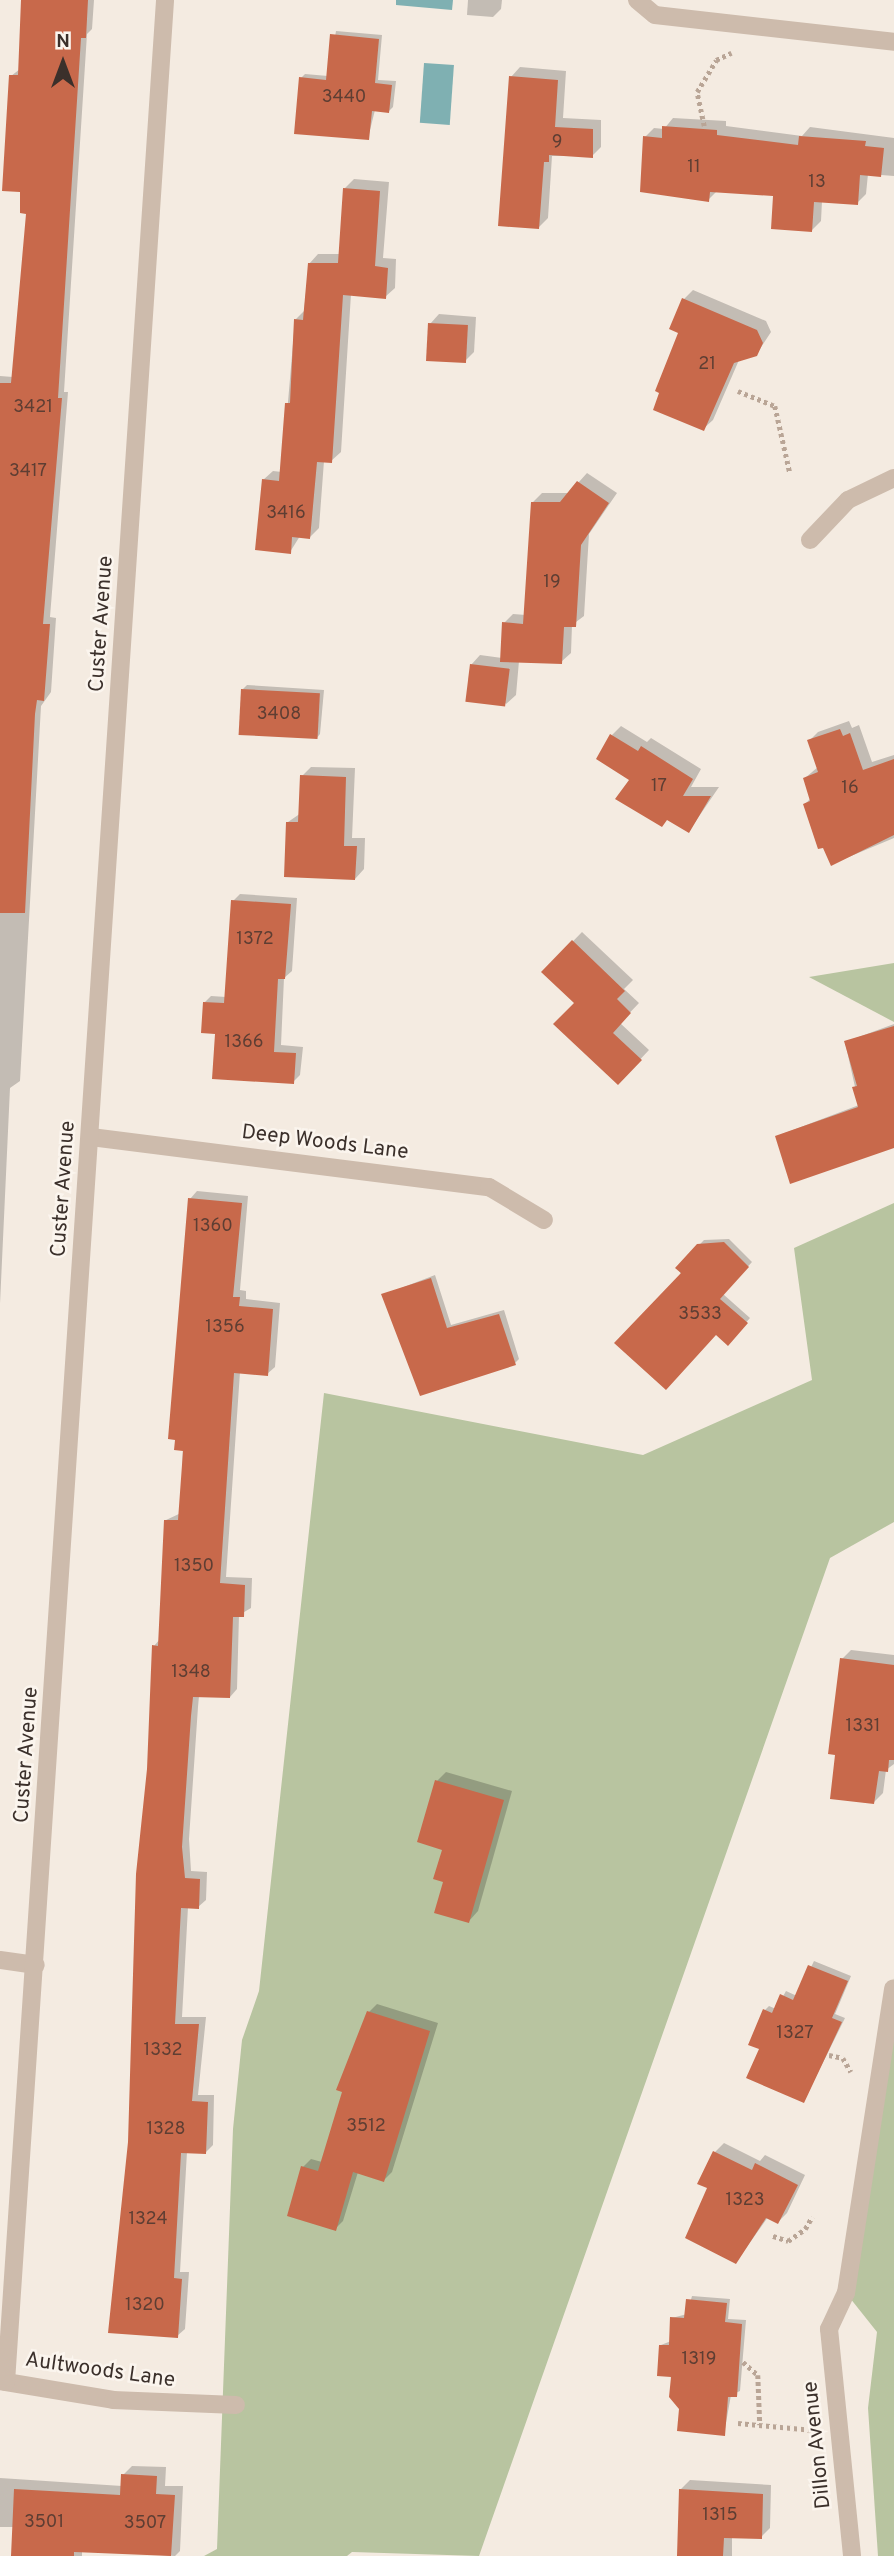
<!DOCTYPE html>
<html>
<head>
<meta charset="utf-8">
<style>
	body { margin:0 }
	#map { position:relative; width:894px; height:2556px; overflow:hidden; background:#f4ebe1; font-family:Overpass,sans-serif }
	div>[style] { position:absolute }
	.green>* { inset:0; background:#b8c4a0 }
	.water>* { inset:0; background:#7fb0b2; transform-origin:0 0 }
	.shadow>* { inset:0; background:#0003 }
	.building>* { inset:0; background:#c8694b; transform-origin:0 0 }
	.path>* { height:4.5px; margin-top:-2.25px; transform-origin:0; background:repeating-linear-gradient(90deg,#b9a596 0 3.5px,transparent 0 7px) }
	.lane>* { height:18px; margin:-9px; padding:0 9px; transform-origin:9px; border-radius:9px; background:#cdbbac }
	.street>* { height:18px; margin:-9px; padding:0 9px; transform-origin:9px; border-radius:9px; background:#cdbbac }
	span { translate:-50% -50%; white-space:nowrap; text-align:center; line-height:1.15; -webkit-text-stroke:5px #fbf5ee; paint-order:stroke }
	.number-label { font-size:18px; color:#5e3e33 }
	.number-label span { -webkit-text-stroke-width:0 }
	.street-label { font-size:21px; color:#3b302b }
	.north { position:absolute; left:28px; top:28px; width:70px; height:70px; -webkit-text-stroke:5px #fbf5ee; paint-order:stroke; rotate:0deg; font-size:19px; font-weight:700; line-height:28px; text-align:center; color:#3b302b }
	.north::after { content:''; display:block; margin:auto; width:24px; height:32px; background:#3b302b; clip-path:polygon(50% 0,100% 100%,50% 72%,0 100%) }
</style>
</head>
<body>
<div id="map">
	<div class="green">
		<div style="clip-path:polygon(894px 963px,894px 1022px,809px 977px)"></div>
		<div style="clip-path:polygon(894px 1203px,894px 1522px,830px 1558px,479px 2556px,352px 2552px,347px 2556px,204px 2556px,217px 2549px,233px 2129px,242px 2040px,259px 1991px,324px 1393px,643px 1455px,812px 1380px,794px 1248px)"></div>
		<div style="clip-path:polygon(894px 1978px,894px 2556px,878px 2556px,868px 2408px,877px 2332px,846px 2293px)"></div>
	</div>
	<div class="water">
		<div style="clip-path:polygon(396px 0,453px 0,452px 10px,396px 5px)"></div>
		<div style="left:424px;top:63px;width:30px;height:60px;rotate:4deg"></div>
	</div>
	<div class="shadow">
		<div style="clip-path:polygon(23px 0,94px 0,92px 29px,87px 34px,64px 392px,68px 392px,50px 617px,56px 618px,51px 692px,41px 706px,20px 1081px,10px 1088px,0 1304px,0 376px,13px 377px,28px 212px,11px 76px,20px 69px)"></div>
		<div style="clip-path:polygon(468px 0,502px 0,501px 9px,493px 17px,467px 15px)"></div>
		<div style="clip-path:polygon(336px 31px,382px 35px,378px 80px,396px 81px,393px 107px,389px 111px,375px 110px,368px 138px,301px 78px,305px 74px,328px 76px)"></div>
		<div style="clip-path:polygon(520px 67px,566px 71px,563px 118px,601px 120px,601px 147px,592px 156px,552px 156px,548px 218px,539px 227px,511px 77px)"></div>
		<div style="clip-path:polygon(673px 118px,726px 121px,726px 126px,802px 136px,810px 127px,894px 138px,894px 176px,868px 174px,866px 194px,857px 203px,822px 201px,821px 221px,812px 230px,775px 194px,718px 190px,708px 200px,645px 137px,654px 128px,664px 129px)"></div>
		<div style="clip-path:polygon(354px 179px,389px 182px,383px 258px,396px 259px,395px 288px,385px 297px,351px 294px,341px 452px,331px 461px,324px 461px,319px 528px,310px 537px,300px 536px,290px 552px,263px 480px,273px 471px,282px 472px,295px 320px,304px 311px,309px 264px,318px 254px,340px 254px,344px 189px)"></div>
		<div style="clip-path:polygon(693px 290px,766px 321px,771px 332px,756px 355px,739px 360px,713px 420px,703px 429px,681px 332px,684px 299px)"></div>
		<div style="clip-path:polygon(439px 314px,476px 317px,474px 352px,465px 361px,430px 324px)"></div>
		<div style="clip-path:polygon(587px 473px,617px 493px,589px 534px,584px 616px,572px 625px,571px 653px,561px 662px,519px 661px,516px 695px,506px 704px,471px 665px,480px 655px,502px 658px,504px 623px,513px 614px,526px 615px,533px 502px,542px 493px,569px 493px)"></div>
		<div style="clip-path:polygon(247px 685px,324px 690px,320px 734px,316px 739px,243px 689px)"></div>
		<div style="clip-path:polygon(849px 721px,852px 728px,859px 725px,872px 762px,894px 755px,894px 838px,832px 864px,805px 804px,811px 798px,805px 778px,818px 767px,809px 741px,818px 732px)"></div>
		<div style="clip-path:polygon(621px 726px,647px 742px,651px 738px,701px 769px,691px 787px,719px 787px,689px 831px,632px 780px,612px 735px)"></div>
		<div style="clip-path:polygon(311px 767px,355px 768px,352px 838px,365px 838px,364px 869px,355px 879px,288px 822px,301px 813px,302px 776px)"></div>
		<div style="clip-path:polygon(240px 894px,297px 898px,292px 971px,284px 978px,281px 1045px,303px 1047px,300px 1075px,293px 1082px,216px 1032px,204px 1003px,211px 996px,226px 997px,233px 901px)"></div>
		<div style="clip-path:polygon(582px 932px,633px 980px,624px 989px,639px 1003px,620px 1023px,649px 1050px,618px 1083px,576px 1003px,543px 972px)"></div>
		<div style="clip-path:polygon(894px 1024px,894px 1148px,777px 1136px,859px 1105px,845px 1042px)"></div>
		<div style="clip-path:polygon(197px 1191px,248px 1196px,240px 1290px,246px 1291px,246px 1299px,280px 1303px,275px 1367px,267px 1374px,240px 1372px,226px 1577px,252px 1578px,251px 1608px,239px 1615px,237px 1689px,230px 1697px,199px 1696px,198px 1707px,189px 1839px,191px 1871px,207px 1872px,206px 1900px,198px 1907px,188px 1907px,182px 2017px,206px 2017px,198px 2095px,214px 2095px,213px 2145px,206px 2152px,187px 2152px,180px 2272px,189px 2272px,185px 2329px,177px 2336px,130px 2142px,154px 1646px,160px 1639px,166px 1520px,181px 1513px,190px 1199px)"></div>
		<div style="clip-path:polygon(729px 1239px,752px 1262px,723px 1294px,750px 1318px,728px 1343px,677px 1268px,704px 1240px)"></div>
		<div style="clip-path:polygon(435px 1275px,451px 1325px,504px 1310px,519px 1359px,515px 1363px,383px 1295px)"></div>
		<div style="clip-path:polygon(851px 1650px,894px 1655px,894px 1764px,886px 1770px,883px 1793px,874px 1802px,837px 1754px,842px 1659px)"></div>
		<div style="clip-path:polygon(446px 1772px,512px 1791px,478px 1911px,469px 1921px,445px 1881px,437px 1781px)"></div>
		<div style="clip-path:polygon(814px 1961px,851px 1976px,835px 2014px,845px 2018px,804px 2101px,761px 2048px,765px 2010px,769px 2006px,776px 2009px,786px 1991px,797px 1996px)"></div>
		<div style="clip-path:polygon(377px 2004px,438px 2023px,392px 2172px,384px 2180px,358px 2172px,343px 2221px,335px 2229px,303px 2167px,311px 2159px,322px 2162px,369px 2012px)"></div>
		<div style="clip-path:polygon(724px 2143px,760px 2161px,765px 2155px,805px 2175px,787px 2213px,778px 2222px,768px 2217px,736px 2262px,715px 2152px)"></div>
		<div style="clip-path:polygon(692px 2296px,730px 2299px,728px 2319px,746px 2320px,740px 2391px,731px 2395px,724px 2434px,680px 2408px,661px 2345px,671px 2341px,672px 2318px,687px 2314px)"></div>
		<div style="clip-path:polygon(132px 2466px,166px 2467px,165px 2486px,183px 2486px,180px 2551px,175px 2556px,82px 2550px,82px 2556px,13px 2556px,14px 2527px,0 2527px,0 2478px,122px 2486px,123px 2475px)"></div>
		<div style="clip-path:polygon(690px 2480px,771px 2485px,770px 2528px,761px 2537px,732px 2537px,732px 2556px,679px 2556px,680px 2490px)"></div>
	</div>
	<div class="building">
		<div style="clip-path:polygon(21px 0,88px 0,86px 38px,81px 38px,58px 398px,62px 398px,43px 624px,50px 624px,44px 701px,37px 700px,35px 714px,25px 913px,0 913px,0 383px,11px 383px,26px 214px,20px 213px,20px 192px,2px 191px,9px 75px,18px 75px)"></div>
		<div style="clip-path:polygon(330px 34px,379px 39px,375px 83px,392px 85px,389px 113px,372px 111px,369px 140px,294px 134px,299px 77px,326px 80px)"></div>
		<div style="clip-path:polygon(509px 76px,558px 80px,555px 127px,593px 129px,593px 158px,549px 155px,549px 162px,544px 162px,539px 229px,498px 226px)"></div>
		<div style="clip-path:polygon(662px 126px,717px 130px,717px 135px,798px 145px,799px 136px,866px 141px,865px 146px,884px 148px,881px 177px,860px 175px,858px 205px,814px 202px,812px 232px,771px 229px,773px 196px,710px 192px,709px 202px,640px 192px,643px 136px,662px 138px)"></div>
		<div style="clip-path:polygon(343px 188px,380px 191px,375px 266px,388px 268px,386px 299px,343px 295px,332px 463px,317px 462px,310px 539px,292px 537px,291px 554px,255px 550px,262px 479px,279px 481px,285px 403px,290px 403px,294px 319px,303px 320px,308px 263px,338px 263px)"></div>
		<div style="clip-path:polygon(682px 298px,757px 330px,763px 343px,757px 356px,734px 363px,704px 431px,653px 410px,659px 393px,655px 391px,678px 333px,669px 329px)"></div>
		<div style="left:428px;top:323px;width:40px;height:38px;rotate:3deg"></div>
		<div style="clip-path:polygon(577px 481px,609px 503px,581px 545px,576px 627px,564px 627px,562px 664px,500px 662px,502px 622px,523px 624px,531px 502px,560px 502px)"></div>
		<div style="left:470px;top:664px;width:40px;height:38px;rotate:7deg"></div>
		<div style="left:241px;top:689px;width:79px;height:46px;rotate:3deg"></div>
		<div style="clip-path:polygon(840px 729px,843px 736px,850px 733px,863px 770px,894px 759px,894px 835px,831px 866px,823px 848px,818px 849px,803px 804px,810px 801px,803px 778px,818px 772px,807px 740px)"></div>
		<div style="clip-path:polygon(610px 734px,638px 751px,641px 746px,693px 779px,683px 796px,711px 796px,689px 833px,667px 820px,662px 827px,615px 799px,629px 780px,596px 759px)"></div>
		<div style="clip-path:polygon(300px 775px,346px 777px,344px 846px,357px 846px,355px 880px,284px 877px,286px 822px,298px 822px)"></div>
		<div style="clip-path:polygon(231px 900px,291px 904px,285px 979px,278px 979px,274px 1052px,296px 1053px,294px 1084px,212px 1079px,215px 1034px,201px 1033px,203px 1002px,224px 1003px)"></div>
		<div style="clip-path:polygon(572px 940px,625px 991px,617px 999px,631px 1013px,613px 1033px,642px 1060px,618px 1085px,553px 1024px,574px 1003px,541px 972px)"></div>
		<div style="clip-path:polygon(894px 1026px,894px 1148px,790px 1184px,775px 1136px,858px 1107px,852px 1087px,857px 1086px,844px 1041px)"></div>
		<div style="clip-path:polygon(188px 1198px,242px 1203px,233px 1297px,240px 1297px,239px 1306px,273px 1309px,268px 1376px,234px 1373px,220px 1583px,245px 1585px,244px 1617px,233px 1617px,230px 1698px,193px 1697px,191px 1716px,182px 1847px,185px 1878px,200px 1879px,199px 1909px,181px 1908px,175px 2024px,199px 2024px,192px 2101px,208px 2102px,206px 2154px,181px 2153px,174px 2278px,182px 2279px,178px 2338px,108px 2333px,128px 2142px,136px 1874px,147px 1769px,152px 1645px,158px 1646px,164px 1520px,178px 1520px,183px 1451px,174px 1450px,175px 1440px,168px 1439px)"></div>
		<div style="clip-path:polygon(724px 1242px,749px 1267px,720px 1299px,748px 1323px,728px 1346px,716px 1335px,666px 1390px,614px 1343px,681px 1273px,675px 1268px,697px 1244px)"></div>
		<div style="clip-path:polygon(431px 1278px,447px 1328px,499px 1314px,516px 1365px,420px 1396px,381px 1294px)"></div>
		<div style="clip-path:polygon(840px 1658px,894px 1665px,894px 1760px,889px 1760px,888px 1772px,879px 1771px,874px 1804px,830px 1799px,835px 1755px,828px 1754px)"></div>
		<div style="clip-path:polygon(435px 1780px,504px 1800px,469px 1923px,434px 1913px,443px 1882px,433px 1879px,442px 1850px,417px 1842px)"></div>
		<div style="clip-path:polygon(808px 1965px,848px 1981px,832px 2018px,842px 2022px,804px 2103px,746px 2078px,759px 2049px,748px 2045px,763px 2009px,772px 2013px,780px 1994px,793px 2000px)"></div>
		<div style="clip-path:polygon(367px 2011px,430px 2031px,384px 2182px,353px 2172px,336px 2231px,287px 2216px,301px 2166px,318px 2171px,342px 2092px,336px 2090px)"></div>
		<div style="clip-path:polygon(713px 2151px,752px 2170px,755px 2163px,798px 2185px,778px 2224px,766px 2218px,736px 2264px,685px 2238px,707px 2188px,697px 2184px)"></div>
		<div style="clip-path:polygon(686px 2299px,727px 2303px,725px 2322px,742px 2324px,737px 2397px,728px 2397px,725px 2436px,677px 2431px,679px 2409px,669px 2397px,671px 2377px,657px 2376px,659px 2345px,669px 2345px,670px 2317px,684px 2318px)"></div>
		<div style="clip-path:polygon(121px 2474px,157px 2476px,156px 2494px,175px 2495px,171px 2556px,74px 2552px,74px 2556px,11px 2556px,14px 2489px,120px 2495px)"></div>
		<div style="clip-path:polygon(679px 2489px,763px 2494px,762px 2539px,724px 2538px,723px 2556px,677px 2556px)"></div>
	</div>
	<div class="path">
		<div style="left:704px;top:126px;width:35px;rotate:-102deg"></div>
		<div style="left:697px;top:92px;width:37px;rotate:-59deg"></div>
		<div style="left:716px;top:60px;width:17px;rotate:-25deg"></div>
		<div style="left:738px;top:391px;width:40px;rotate:22deg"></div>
		<div style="left:775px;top:406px;width:69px;rotate:77.4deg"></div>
		<div style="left:829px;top:2055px;width:14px;rotate:12deg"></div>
		<div style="left:843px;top:2058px;width:16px;rotate:60deg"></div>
		<div style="left:773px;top:2236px;width:16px;rotate:18deg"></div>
		<div style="left:788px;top:2241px;width:21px;rotate:-35deg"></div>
		<div style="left:805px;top:2229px;width:14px;rotate:-60deg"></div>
		<div style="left:743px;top:2362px;width:20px;rotate:41deg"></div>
		<div style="left:758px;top:2375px;width:50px;rotate:87.7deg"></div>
		<div style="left:738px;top:2423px;width:76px;rotate:5.3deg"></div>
	</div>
	<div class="lane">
		<div style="left:829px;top:2329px;width:40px;rotate:-65deg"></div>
		<div style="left:846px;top:2293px;width:308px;rotate:-81.2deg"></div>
	</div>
	<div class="street">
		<div style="left:637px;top:0;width:23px;rotate:40deg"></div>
		<div style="left:655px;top:15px;width:241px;rotate:6.4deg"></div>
		<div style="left:810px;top:540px;width:55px;rotate:-46.5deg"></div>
		<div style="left:848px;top:500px;width:51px;rotate:-25.6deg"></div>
		<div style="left:91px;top:1137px;width:401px;rotate:7.2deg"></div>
		<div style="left:489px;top:1187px;width:64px;rotate:31deg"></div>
		<div style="left:0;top:1960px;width:36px;rotate:8deg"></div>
		<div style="left:829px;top:2329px;width:228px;rotate:84.2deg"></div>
		<div style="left:0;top:2381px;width:115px;rotate:9.5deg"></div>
		<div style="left:113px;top:2400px;width:123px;rotate:2.3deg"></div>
		<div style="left:6px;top:2382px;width:2387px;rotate:-86.18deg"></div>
	</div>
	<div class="number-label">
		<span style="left:344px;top:98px">3440</span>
		<span style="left:557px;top:143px">9</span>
		<span style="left:694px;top:168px">11</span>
		<span style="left:817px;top:183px">13</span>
		<span style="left:707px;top:365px">21</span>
		<span style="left:33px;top:408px">3421</span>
		<span style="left:28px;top:472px">3417</span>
		<span style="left:286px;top:514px">3416</span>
		<span style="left:552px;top:583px">19</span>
		<span style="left:279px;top:715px">3408</span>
		<span style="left:659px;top:787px">17</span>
		<span style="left:850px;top:789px">16</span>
		<span style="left:255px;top:940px">1372</span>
		<span style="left:244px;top:1043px">1366</span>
		<span style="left:213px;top:1227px">1360</span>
		<span style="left:700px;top:1315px">3533</span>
		<span style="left:225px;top:1328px">1356</span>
		<span style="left:194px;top:1567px">1350</span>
		<span style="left:191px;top:1673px">1348</span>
		<span style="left:863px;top:1727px">1331</span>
		<span style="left:795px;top:2034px">1327</span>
		<span style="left:163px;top:2051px">1332</span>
		<span style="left:366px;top:2127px">3512</span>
		<span style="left:166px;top:2130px">1328</span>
		<span style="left:745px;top:2201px">1323</span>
		<span style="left:148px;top:2220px">1324</span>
		<span style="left:145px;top:2306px">1320</span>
		<span style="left:699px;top:2360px">1319</span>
		<span style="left:720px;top:2516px">1315</span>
		<span style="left:44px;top:2523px">3501</span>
		<span style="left:145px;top:2524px">3507</span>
	</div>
	<div class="street-label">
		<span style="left:102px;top:624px;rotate:-86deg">Custer Avenue</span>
		<span style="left:325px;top:1143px;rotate:7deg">Deep Woods Lane</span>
		<span style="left:64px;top:1189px;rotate:-86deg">Custer Avenue</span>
		<span style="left:27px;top:1755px;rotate:-86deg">Custer Avenue</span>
		<span style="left:100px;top:2371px;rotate:8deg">Aultwoods Lane</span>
		<span style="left:818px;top:2445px;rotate:-96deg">Dillon Avenue</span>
	</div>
	<div class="north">N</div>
</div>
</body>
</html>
